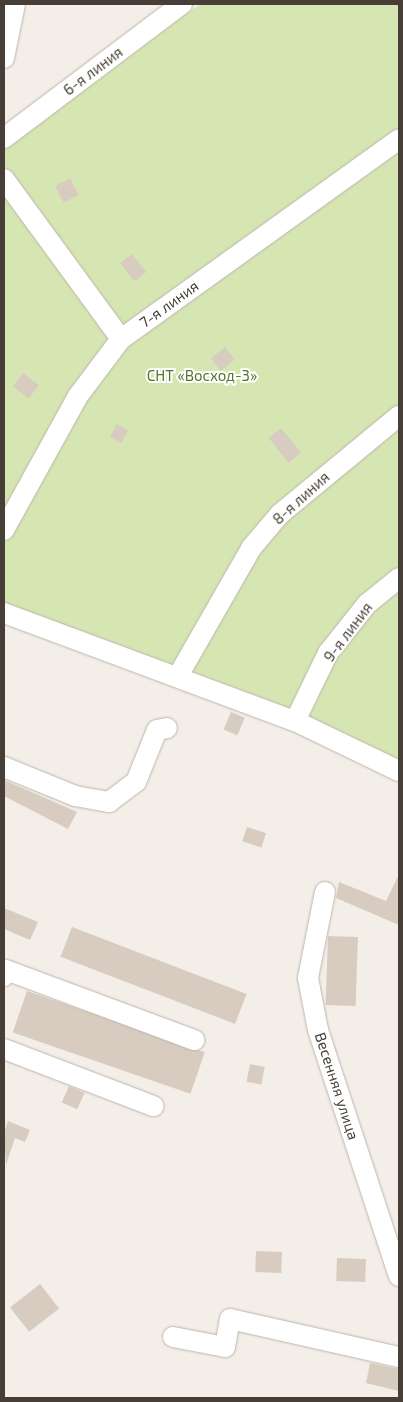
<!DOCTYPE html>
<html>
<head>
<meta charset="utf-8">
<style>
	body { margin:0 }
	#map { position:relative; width:403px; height:1402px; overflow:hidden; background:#f3eee8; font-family:"Exo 2",sans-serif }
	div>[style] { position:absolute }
	.green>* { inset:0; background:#d6e6b3 }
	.building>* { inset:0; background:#d8ccc1; transform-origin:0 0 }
	.roads { filter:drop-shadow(0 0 1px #beb5ab) drop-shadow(0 0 1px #beb5ab) }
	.minor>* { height:20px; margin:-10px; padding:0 10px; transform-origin:10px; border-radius:10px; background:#fff }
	span { translate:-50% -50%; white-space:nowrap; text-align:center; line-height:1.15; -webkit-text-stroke:4px #fff; paint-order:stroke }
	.street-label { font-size:15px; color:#463e37 }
	.park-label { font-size:15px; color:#52762c }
	.frame { position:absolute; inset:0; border:5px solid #463e37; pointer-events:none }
</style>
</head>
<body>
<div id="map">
	<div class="green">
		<div style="clip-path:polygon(201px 4px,399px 4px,399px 772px,4px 619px,4px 132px)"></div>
	</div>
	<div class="building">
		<div style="left:70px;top:178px;width:19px;height:17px;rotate:62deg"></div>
		<div style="left:132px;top:254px;width:23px;height:15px;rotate:52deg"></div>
		<div style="left:225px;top:347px;width:16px;height:18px;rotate:52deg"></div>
		<div style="left:23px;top:373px;width:20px;height:17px;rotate:37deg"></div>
		<div style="left:117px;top:424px;width:13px;height:15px;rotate:29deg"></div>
		<div style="left:281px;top:428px;width:32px;height:16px;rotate:51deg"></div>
		<div style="left:231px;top:712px;width:15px;height:19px;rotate:23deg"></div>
		<div style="clip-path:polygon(4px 780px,77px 812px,68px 829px,4px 796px)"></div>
		<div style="left:247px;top:827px;width:20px;height:15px;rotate:18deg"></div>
		<div style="clip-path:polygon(399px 874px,399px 925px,336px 898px,339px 882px,386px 901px)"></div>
		<div style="clip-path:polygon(4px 908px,38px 922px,30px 940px,4px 929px)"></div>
		<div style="left:72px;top:927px;width:187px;height:32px;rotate:21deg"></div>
		<div style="left:328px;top:936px;width:30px;height:69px;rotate:2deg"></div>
		<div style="left:27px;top:991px;width:188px;height:44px;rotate:19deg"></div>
		<div style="left:250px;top:1064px;width:15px;height:18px;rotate:11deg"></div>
		<div style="left:69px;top:1086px;width:17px;height:18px;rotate:24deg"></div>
		<div style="clip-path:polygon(8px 1121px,30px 1130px,25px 1142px,15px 1138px,6px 1165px,4px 1133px)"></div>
		<div style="left:256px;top:1251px;width:26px;height:21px;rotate:2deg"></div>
		<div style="left:337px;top:1258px;width:29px;height:23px;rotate:2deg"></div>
		<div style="left:40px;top:1284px;width:31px;height:38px;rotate:52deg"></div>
		<div style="clip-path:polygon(370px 1363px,399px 1369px,399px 1391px,366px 1383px)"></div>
	</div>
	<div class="roads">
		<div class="minor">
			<div style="left:4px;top:58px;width:55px;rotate:-78.5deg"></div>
			<div style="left:4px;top:138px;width:223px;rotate:-37deg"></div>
			<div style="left:4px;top:179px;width:198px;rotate:53.8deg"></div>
			<div style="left:4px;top:530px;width:153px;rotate:-61.1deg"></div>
			<div style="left:78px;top:396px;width:71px;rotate:-53deg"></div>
			<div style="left:121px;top:339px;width:342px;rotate:-35.7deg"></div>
			<div style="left:4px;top:613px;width:310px;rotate:20.4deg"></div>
			<div style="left:295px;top:721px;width:115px;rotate:25.7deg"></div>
			<div style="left:178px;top:676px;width:149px;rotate:-60.2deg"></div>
			<div style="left:252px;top:547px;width:43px;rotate:-49.7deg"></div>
			<div style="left:280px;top:514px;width:154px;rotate:-39.5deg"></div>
			<div style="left:295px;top:721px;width:76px;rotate:-64.1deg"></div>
			<div style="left:328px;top:653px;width:63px;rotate:-51.5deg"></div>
			<div style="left:367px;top:604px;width:41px;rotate:-39.1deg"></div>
			<div style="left:4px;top:767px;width:77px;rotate:22.2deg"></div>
			<div style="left:75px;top:796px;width:35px;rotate:10deg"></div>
			<div style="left:109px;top:802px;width:34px;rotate:-37deg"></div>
			<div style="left:136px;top:782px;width:56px;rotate:-68deg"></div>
			<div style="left:157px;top:730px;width:10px;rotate:-11deg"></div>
			<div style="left:325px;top:892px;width:88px;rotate:101.2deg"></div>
			<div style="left:308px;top:978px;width:53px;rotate:79.1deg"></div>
			<div style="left:318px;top:1030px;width:259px;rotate:71.8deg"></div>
			<div style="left:4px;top:976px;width:6px;rotate:-72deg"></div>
			<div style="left:6px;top:970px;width:201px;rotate:20.4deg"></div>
			<div style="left:4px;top:1049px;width:160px;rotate:20.9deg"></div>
			<div style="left:173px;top:1337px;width:53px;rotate:10.9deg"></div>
			<div style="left:225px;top:1347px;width:28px;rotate:-80deg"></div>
			<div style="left:230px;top:1319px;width:173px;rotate:12.7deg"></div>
		</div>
	</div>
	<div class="street-label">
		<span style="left:93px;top:71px;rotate:-37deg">6-я линия</span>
		<span style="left:169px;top:304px;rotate:-36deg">7-я линия</span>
		<span style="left:301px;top:498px;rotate:-42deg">8-я линия</span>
		<span style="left:348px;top:632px;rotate:-53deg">9-я линия</span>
		<span style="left:337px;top:1086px;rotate:72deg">Весенняя улица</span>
	</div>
	<div class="park-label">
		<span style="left:202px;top:376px">СНТ «Восход-3»</span>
	</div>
	<div class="frame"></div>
</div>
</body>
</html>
